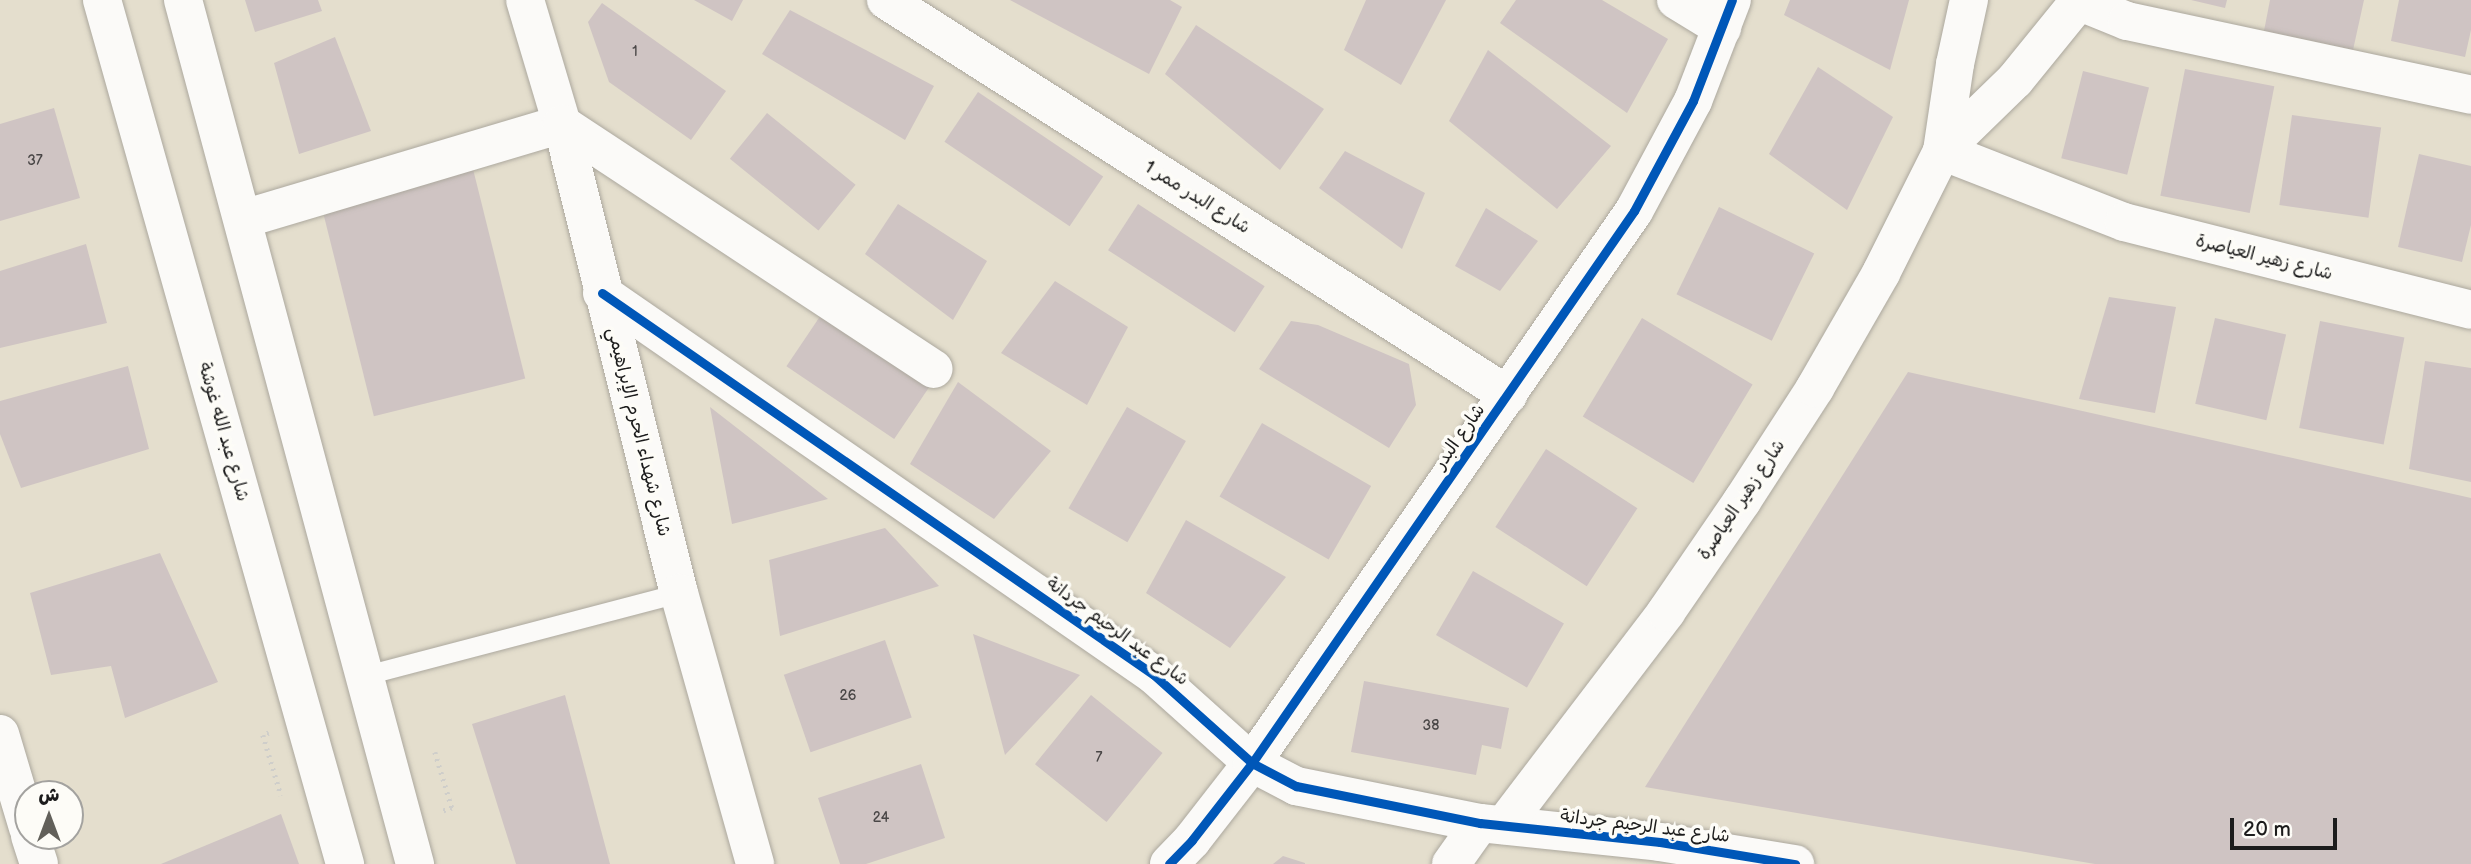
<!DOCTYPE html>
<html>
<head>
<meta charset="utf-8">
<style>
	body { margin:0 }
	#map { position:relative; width:2471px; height:864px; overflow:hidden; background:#e4decd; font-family:"Balsamiq Sans","Playpen Sans Arabic",sans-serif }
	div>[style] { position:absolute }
	.building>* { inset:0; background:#cfc4c3; transform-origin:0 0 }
	.path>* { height:4.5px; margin-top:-2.25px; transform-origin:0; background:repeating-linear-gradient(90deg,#cfceca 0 2px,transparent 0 7px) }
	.roads { filter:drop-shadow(0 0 2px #aca89e) drop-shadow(0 0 2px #aca89e) }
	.lane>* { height:19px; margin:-9.5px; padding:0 9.5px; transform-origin:9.5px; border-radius:9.5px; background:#fbfaf8 }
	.street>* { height:38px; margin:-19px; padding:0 19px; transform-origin:19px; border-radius:19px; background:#fbfaf8 }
	.secondary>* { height:38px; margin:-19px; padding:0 19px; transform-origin:19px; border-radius:19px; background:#fbfaf8 }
	.primary>* { height:38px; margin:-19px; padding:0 19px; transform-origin:19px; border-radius:19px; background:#fbfaf8 }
	.cycleway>* { height:9px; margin:-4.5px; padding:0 4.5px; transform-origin:4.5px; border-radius:4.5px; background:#0057b8 }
	span { translate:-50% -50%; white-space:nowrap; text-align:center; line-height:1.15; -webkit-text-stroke:7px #fdfcf7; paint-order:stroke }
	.number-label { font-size:14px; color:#494646 }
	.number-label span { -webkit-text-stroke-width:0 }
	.street-label { font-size:18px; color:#1c1c1c }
	.north { position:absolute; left:14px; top:780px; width:70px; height:70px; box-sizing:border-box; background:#fdfcf7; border:2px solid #a3a29f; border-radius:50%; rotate:0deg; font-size:19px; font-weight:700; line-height:28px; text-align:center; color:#1c1c1c }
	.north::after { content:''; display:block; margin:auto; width:24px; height:32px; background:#62605a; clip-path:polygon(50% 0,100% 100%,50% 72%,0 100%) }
	.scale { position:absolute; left:2230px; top:818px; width:107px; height:32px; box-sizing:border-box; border:4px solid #1c1c1c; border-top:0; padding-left:9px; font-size:21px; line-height:24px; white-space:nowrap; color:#1c1c1c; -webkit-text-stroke:5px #fdfcf7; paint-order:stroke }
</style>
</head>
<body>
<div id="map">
	<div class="building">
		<div style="clip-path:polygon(245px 0,318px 0,322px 11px,255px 32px)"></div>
		<div style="clip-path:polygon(694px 0,743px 0,732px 21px)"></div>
		<div style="clip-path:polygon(1010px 0,1170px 0,1182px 7px,1149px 74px)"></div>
		<div style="clip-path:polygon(1366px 0,1446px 0,1401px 85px,1344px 50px)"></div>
		<div style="clip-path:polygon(1516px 0,1602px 0,1668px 39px,1627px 113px,1500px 23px)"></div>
		<div style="clip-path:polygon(1790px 0,1909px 0,1890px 70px,1784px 15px)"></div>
		<div style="clip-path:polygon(2191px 0,2227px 0,2225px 8px)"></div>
		<div style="clip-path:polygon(2270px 0,2364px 0,2353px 50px,2264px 31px)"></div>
		<div style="clip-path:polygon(2399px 0,2471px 0,2471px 30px,2465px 57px,2391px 41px)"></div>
		<div style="clip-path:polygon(602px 3px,726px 91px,691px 140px,609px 82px,588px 22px)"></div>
		<div style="clip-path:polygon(790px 10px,934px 86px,905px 140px,762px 54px)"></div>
		<div style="clip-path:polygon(1196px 25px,1324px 109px,1280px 170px,1165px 74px)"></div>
		<div style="clip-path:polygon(335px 37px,371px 131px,299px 154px,274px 63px)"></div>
		<div style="clip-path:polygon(1488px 50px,1611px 146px,1557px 209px,1449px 121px)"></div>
		<div style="clip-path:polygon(1818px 67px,1893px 117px,1847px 210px,1769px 154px)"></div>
		<div style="left:2185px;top:69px;width:91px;height:129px;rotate:11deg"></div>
		<div style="left:2083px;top:71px;width:68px;height:90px;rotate:14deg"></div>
		<div style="left:978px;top:92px;width:151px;height:60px;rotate:34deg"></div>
		<div style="clip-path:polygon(54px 108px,80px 198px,0 221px,0 124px)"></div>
		<div style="left:767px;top:113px;width:114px;height:59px;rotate:39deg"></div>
		<div style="left:2292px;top:115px;width:90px;height:91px;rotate:8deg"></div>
		<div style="clip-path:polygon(1345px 151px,1425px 193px,1402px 249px,1319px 188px)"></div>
		<div style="clip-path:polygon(2419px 154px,2471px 166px,2471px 225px,2462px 262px,2398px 247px)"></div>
		<div style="left:473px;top:169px;width:216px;height:156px;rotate:76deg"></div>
		<div style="clip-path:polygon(898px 204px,987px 261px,953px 320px,865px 254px)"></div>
		<div style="left:1138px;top:204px;width:151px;height:55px;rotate:33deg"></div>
		<div style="left:1719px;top:207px;width:106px;height:97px;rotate:26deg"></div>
		<div style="clip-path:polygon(1486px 208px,1538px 241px,1500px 291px,1455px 266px)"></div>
		<div style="clip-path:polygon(86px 244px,107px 323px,0 348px,0 271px)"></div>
		<div style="clip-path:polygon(1055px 281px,1128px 327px,1087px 405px,1001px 353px)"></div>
		<div style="clip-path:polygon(2109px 297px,2176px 307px,2155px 413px,2079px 399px)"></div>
		<div style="left:825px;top:309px;width:130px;height:69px;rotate:34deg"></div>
		<div style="left:1642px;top:318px;width:129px;height:115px;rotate:31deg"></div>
		<div style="left:2215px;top:318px;width:73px;height:88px;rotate:13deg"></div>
		<div style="clip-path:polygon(1291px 321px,1318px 325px,1409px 364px,1416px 405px,1389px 448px,1259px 369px)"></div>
		<div style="left:2320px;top:321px;width:86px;height:109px;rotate:11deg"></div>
		<div style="clip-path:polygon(2425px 361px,2471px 368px,2471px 482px,2409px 469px)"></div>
		<div style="clip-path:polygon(128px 366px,149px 449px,21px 488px,0 434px,0 401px)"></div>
		<div style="clip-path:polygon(1908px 372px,2471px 498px,2471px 864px,2095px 864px,1645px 787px)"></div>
		<div style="clip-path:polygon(958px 382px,1051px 451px,994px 519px,910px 464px)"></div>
		<div style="clip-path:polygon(710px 407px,828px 499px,732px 524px)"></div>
		<div style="left:1127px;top:407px;width:68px;height:117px;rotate:30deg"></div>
		<div style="left:1262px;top:423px;width:126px;height:85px;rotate:30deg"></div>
		<div style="left:1546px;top:449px;width:109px;height:93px;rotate:33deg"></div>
		<div style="clip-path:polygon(1186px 520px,1286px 577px,1230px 648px,1146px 593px)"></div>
		<div style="clip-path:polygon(885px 528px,939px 586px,780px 636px,769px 560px)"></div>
		<div style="clip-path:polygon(160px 553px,218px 682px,125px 718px,111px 666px,51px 675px,30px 593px)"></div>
		<div style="left:1473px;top:571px;width:105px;height:74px;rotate:30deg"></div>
		<div style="clip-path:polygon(973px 634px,1080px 675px,1005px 755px)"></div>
		<div style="left:885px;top:640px;width:82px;height:107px;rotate:71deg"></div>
		<div style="clip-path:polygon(1364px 681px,1509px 708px,1501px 749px,1482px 745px,1476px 775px,1351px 752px)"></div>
		<div style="clip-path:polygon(565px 695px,610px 864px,516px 864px,472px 724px)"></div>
		<div style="left:1091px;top:695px;width:92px;height:89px;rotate:39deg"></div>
		<div style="clip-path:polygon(921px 764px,945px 838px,866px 864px,840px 864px,818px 798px)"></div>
		<div style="clip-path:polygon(281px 814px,299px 864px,161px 864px)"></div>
		<div style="clip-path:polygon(1283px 856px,1305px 863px,1305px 864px,1273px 864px)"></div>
	</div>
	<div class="path">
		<div style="left:269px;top:733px;width:6px;rotate:162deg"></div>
		<div style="left:263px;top:735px;width:63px;rotate:73.3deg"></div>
		<div style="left:435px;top:752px;width:59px;rotate:73.1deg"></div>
		<div style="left:452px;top:808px;width:13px;rotate:162deg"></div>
	</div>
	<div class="roads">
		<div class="lane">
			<div style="left:366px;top:675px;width:324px;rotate:-14.7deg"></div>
		</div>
		<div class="street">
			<div style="left:886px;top:0;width:737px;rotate:32.42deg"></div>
			<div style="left:1676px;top:0;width:54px;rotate:31.3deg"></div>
			<div style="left:2080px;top:0;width:103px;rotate:129.1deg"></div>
			<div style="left:2015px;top:80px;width:102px;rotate:135.8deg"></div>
			<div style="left:1942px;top:151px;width:195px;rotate:21.3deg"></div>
			<div style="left:2124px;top:222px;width:358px;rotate:14.2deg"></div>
			<div style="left:2080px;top:2px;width:51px;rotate:22deg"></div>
			<div style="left:2127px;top:21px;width:352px;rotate:12.1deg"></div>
			<div style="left:243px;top:219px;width:333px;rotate:-16.6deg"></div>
			<div style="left:562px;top:124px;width:445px;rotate:33.4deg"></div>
			<div style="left:602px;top:293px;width:671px;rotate:34.68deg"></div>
			<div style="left:1154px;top:675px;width:132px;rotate:41.9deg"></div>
			<div style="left:1252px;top:763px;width:50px;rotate:27.6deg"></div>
			<div style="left:1296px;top:786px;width:188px;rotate:11.4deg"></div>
			<div style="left:1480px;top:823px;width:181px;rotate:6deg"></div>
			<div style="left:1660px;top:842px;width:137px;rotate:9.3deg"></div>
			<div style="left:0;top:734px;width:98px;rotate:73.4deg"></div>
			<div style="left:1504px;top:825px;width:268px;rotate:-52.7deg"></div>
			<div style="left:1666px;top:612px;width:135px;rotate:-55.6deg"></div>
			<div style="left:1742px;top:501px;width:135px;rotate:-57.1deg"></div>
			<div style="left:1815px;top:388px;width:133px;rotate:-60.1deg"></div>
			<div style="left:1881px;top:273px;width:136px;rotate:-63.4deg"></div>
			<div style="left:1942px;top:151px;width:88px;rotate:-81.5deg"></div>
			<div style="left:1955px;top:64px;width:66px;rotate:-77.7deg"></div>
			<div style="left:30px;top:836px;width:29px;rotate:72deg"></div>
			<div style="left:1169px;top:864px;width:33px;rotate:-46deg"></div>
			<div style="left:1192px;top:840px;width:98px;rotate:-52.1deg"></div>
			<div style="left:1252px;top:763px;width:671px;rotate:-55.32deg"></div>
			<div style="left:1634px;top:211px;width:125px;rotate:-61.8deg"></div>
			<div style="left:1693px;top:101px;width:108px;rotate:-68.9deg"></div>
			<div style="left:1451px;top:864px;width:50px;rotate:-54.7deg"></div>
		</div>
		<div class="secondary">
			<div style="left:525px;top:0;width:129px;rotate:73.4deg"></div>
			<div style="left:562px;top:124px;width:483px;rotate:76deg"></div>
			<div style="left:679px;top:593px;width:281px;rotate:74.3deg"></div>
		</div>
		<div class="primary">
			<div style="left:102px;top:0;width:898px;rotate:74.29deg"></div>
			<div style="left:183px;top:0;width:895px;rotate:74.97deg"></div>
		</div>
	</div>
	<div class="cycleway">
		<div style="left:602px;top:293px;width:671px;rotate:34.68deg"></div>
		<div style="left:1154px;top:675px;width:132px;rotate:41.9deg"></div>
		<div style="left:1252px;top:763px;width:50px;rotate:27.6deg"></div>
		<div style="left:1296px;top:786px;width:188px;rotate:11.4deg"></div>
		<div style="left:1480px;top:823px;width:181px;rotate:6deg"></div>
		<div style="left:1660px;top:842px;width:137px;rotate:9.3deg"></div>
		<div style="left:1169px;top:864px;width:33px;rotate:-46deg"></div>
		<div style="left:1192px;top:840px;width:98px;rotate:-52.1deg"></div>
		<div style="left:1252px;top:763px;width:671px;rotate:-55.32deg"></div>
		<div style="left:1634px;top:211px;width:125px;rotate:-61.8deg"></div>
		<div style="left:1693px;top:101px;width:108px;rotate:-68.9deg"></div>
	</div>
	<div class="number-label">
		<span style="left:635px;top:52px">1</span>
		<span style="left:35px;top:161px">37</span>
		<span style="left:848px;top:696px">26</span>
		<span style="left:1431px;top:726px">38</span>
		<span style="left:1099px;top:758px">7</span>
		<span style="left:881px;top:818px">24</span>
	</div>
	<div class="street-label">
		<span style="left:1197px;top:198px;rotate:32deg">شارع البدر ممر 1</span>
		<span style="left:2264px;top:258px;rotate:14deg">شارع زهير العياصرة</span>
		<span style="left:223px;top:432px;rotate:74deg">شارع عبد الله غوشة</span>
		<span style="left:638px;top:432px;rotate:76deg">شارع شهداء الحرم الإبراهيمي</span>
		<span style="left:1460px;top:437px;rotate:-55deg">شارع البدر</span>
		<span style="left:1742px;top:500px;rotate:-56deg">شارع زهير العياصرة</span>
		<span style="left:1117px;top:632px;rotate:36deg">شارع عبد الرحيم جردانة</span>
		<span style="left:1645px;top:827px;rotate:7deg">شارع عبد الرحيم جردانة</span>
	</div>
	<div class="north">ش</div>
	<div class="scale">20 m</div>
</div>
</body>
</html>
